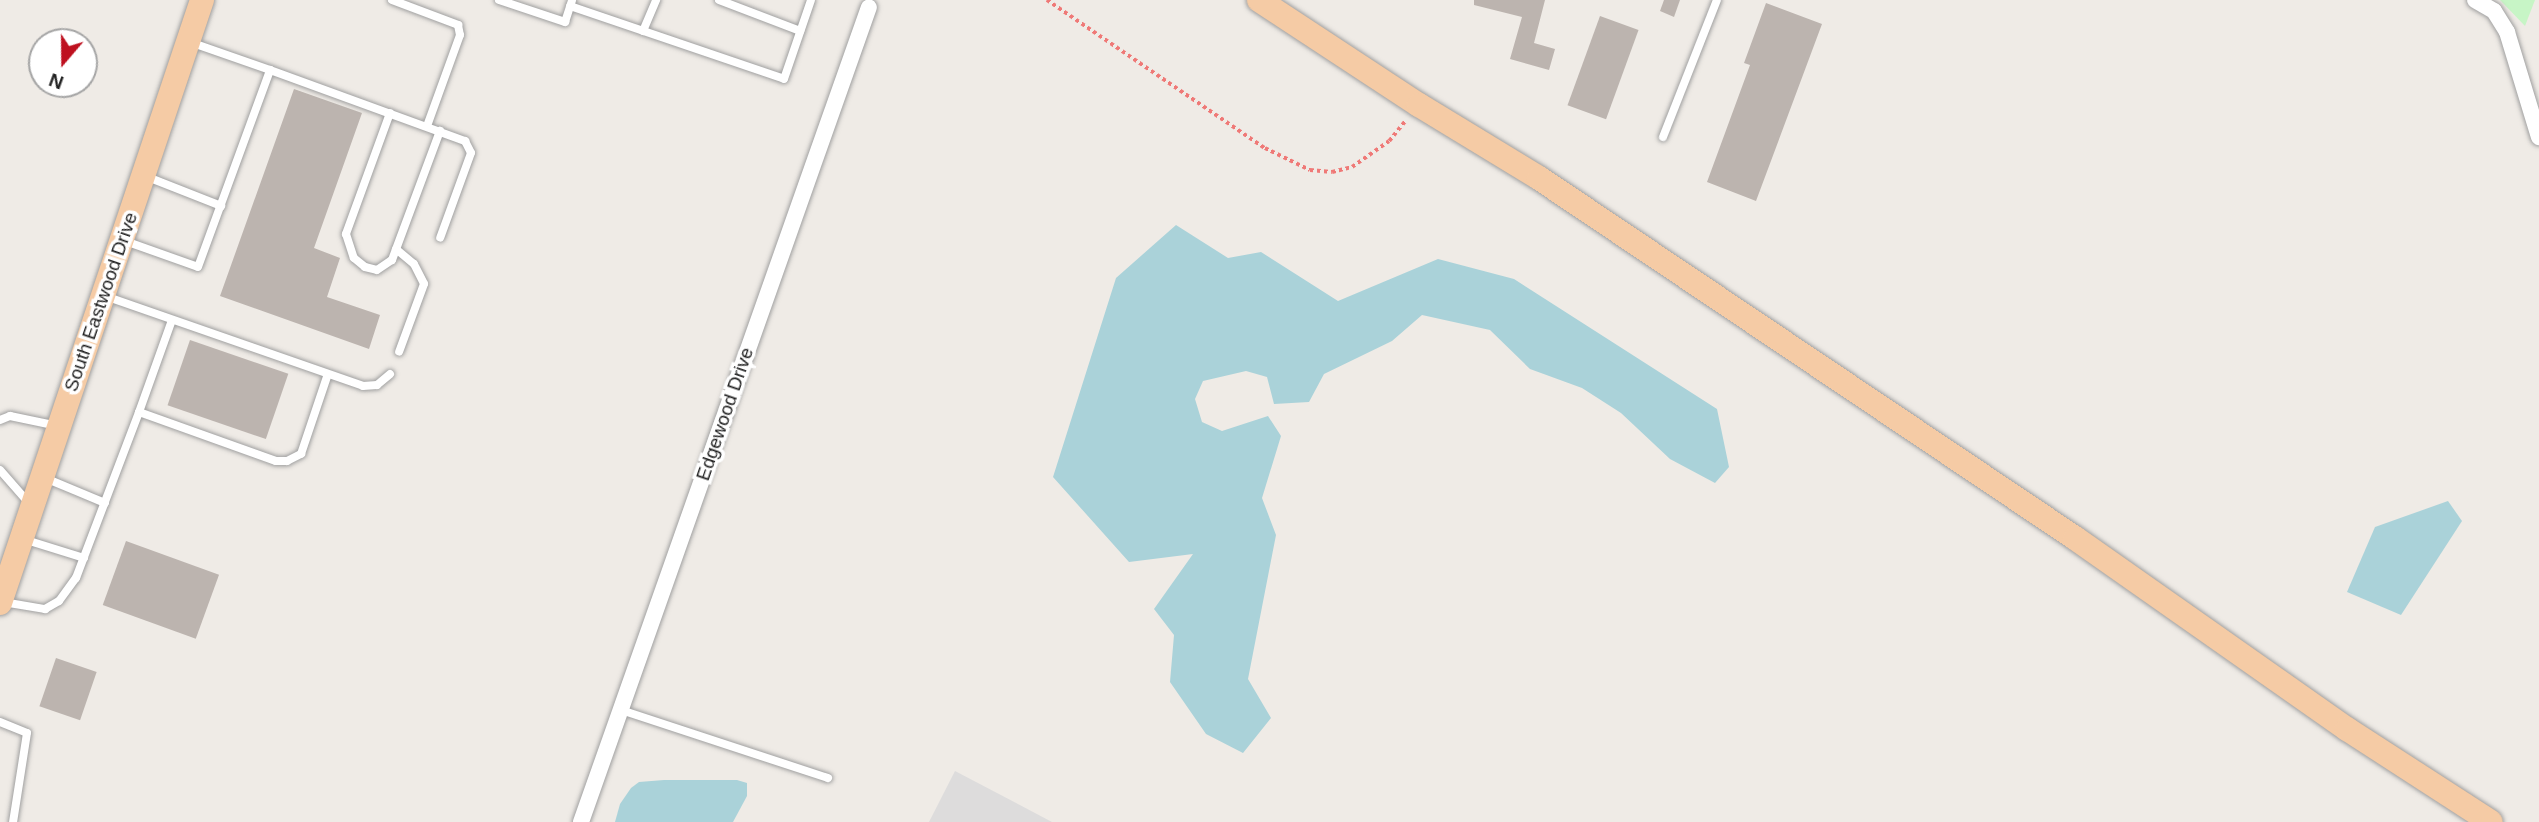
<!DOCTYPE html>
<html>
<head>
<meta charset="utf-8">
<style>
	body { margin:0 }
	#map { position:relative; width:2539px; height:822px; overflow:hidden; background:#efebe6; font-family:Helvetica,sans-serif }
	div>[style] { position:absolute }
	.residential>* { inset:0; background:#dddcdc }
	.park>* { inset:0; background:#c7f5c6 }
	.water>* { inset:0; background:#aad2d9 }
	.building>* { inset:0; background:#bcb4af; transform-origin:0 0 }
	.path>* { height:3.5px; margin-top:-1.75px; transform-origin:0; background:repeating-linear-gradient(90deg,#ef7977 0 3.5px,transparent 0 7px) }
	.roads { filter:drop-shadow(0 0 2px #a0a0a0) drop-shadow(0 0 2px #a0a0a0) }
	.lane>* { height:8px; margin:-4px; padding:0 4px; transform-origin:4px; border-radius:4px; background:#fff }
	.street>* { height:16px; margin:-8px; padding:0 8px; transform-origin:8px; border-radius:8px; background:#fff }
	.primary>* { height:24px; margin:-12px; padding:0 12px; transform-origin:12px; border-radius:12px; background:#f5cba5 }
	span { translate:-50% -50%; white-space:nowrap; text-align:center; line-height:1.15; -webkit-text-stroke:7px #fff; paint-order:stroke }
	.street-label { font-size:19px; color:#1f1f1f }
	.north { position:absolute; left:28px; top:28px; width:70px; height:70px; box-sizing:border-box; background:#fff; border:2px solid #a5a5a5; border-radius:50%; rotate:200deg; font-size:19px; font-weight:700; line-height:28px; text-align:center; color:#1f1f1f }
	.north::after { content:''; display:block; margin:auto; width:24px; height:32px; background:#be101f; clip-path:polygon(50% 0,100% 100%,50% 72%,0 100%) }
</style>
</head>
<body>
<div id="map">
	<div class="residential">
		<div style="clip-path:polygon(955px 771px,1052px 822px,929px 822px)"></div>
	</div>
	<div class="park">
		<div style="clip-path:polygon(2500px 0,2535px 0,2525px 26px)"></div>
	</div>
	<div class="water">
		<div style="clip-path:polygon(1176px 225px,1228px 258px,1261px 252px,1338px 301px,1438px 259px,1514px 279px,1717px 409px,1729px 467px,1715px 483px,1670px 459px,1621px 413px,1582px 388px,1530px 369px,1490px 330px,1422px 315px,1392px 341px,1324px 374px,1309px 402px,1274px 404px,1267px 377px,1246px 371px,1203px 381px,1195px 399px,1202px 422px,1222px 431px,1268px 416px,1281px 436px,1262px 498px,1276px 535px,1248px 679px,1271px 718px,1243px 753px,1206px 734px,1170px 682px,1174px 635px,1154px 609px,1193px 554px,1129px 562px,1053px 477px,1116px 278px)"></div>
		<div style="clip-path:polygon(2448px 501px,2462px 521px,2401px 615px,2347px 592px,2375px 527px)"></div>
		<div style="clip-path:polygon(664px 780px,737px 780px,747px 783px,747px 796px,733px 822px,615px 822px,620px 804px,631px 788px,639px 782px)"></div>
	</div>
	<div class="building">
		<div style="clip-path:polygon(1474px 0,1545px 0,1534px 43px,1555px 49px,1549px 70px,1510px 59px,1522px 17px,1474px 5px)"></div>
		<div style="clip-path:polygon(1664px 0,1680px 0,1674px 17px,1660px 11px)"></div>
		<div style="clip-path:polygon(1766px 3px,1822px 24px,1756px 201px,1707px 182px,1750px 65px,1744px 63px)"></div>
		<div style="left:1600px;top:16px;width:41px;height:95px;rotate:20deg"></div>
		<div style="clip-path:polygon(294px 89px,362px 113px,314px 248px,340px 258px,327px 297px,380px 315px,369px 349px,220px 296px)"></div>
		<div style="left:190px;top:340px;width:104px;height:69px;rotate:19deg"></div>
		<div style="left:126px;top:541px;width:99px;height:68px;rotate:20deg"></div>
		<div style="left:56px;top:658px;width:43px;height:51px;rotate:19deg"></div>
	</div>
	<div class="path">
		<div style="left:1047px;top:0;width:263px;rotate:34.2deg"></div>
		<div style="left:1265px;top:148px;width:50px;rotate:26.1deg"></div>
		<div style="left:1310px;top:170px;width:22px;rotate:5deg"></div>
		<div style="left:1332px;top:172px;width:21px;rotate:-14deg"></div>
		<div style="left:1352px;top:167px;width:45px;rotate:-35.1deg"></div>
		<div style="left:1389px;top:141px;width:27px;rotate:-51deg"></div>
	</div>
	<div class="roads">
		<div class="lane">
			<div style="left:392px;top:0;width:71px;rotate:20.7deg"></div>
			<div style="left:458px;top:25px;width:10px;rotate:79deg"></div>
			<div style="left:460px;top:35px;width:97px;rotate:109.9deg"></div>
			<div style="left:499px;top:0;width:70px;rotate:18.4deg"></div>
			<div style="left:565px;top:22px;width:23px;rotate:-72deg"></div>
			<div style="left:719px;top:0;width:87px;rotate:20.9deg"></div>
			<div style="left:570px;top:6px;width:226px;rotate:18.8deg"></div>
			<div style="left:784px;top:79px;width:83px;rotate:-71.1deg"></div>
			<div style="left:643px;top:31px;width:34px;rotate:-67deg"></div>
			<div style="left:270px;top:70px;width:208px;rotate:20deg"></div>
			<div style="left:465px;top:141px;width:13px;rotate:63deg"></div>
			<div style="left:471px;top:153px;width:90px;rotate:110deg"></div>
			<div style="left:390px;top:113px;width:129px;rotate:110deg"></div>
			<div style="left:346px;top:234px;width:25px;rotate:72deg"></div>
			<div style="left:354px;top:258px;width:14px;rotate:39deg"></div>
			<div style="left:365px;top:267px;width:12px;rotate:14deg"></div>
			<div style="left:377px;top:270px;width:18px;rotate:-34deg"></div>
			<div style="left:392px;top:260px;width:138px;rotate:-69.6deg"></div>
			<div style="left:1663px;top:137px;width:147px;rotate:-68.5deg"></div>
			<div style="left:145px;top:176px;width:82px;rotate:21.5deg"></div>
			<div style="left:125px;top:241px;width:77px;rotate:19.6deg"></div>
			<div style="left:198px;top:267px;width:210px;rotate:-69.9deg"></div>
			<div style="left:270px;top:70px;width:85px;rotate:-160.7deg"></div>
			<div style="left:396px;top:249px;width:23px;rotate:40deg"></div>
			<div style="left:414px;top:264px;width:22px;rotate:63deg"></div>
			<div style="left:424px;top:284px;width:72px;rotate:110.2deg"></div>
			<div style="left:105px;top:296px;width:273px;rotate:19.2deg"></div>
			<div style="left:363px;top:386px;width:14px;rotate:-4deg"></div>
			<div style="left:377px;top:385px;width:17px;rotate:-40deg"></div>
			<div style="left:172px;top:320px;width:98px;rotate:109.7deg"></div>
			<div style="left:139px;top:412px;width:145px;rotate:19.7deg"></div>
			<div style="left:276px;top:461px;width:11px"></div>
			<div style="left:287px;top:461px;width:16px;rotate:-27deg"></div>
			<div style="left:301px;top:454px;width:84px;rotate:-71.4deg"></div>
			<div style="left:0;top:420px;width:11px;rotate:-22deg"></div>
			<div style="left:10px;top:416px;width:49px;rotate:11.8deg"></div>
			<div style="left:0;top:470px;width:43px;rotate:48.8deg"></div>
			<div style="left:45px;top:478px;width:65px;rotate:22.6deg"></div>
			<div style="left:23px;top:539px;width:64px;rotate:17.3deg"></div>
			<div style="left:3px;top:602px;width:43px;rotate:9.5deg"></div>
			<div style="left:45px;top:609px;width:16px;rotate:-30deg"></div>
			<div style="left:59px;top:601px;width:29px;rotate:-54deg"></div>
			<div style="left:76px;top:578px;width:178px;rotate:-69.2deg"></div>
			<div style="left:621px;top:710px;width:218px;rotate:18.2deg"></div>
			<div style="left:0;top:722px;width:29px;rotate:22deg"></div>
			<div style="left:27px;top:733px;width:90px;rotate:98.9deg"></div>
		</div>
		<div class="street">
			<div style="left:2475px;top:0;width:22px;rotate:30deg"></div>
			<div style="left:2494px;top:11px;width:25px;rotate:58deg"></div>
			<div style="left:2507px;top:32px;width:110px;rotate:73.1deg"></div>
			<div style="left:581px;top:822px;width:864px;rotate:-70.54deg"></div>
		</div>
		<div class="primary">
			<div style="left:1259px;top:0;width:191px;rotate:33.3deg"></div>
			<div style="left:1419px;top:105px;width:140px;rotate:31.3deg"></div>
			<div style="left:1539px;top:178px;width:646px;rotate:33.89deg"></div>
			<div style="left:2075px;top:538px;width:332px;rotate:35.1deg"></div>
			<div style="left:2347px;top:729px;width:171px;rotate:32.9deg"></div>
			<div style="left:0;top:603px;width:636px;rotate:-71.48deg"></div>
		</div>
	</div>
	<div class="street-label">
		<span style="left:101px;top:302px;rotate:-71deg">South Eastwood Drive</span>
		<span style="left:725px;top:414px;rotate:-71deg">Edgewood Drive</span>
	</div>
	<div class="north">N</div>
</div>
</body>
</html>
